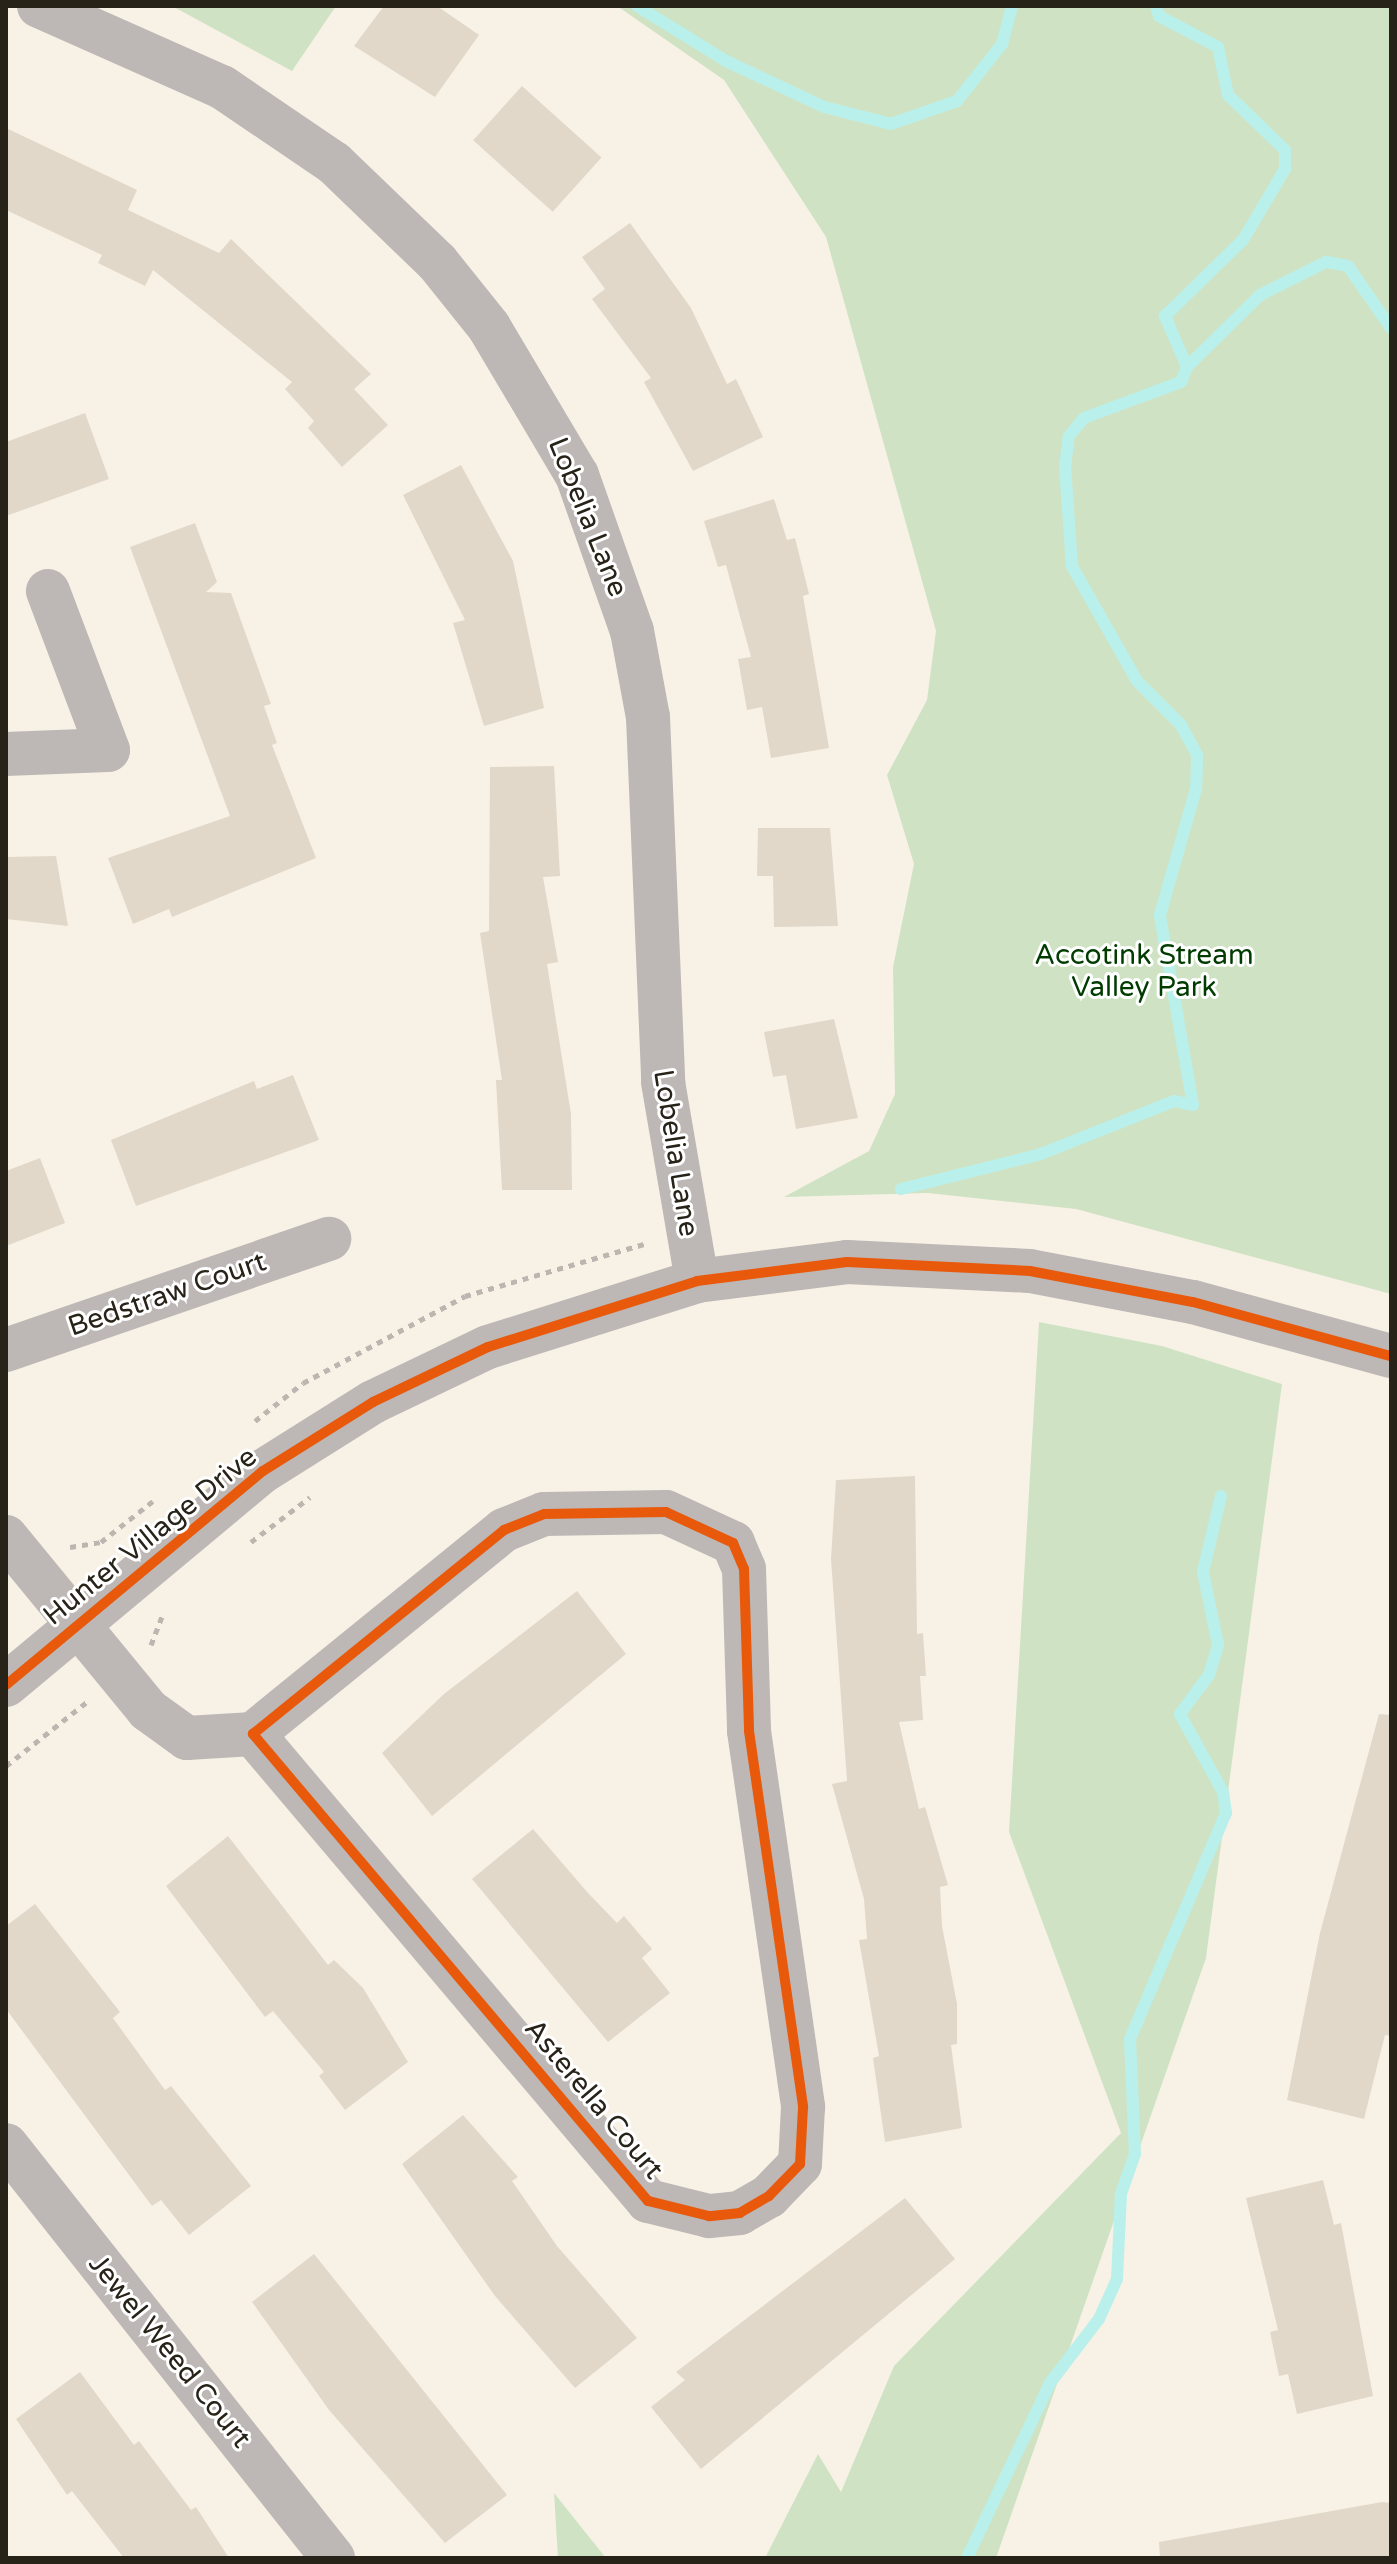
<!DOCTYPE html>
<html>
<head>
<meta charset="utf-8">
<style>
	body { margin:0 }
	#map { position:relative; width:1397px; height:2564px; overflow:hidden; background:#f8f2e6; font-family:"Varela Round",sans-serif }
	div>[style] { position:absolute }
	.green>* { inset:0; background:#cfe3c4 }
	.stream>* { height:12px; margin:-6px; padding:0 6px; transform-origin:6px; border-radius:6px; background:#baf0ec }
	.building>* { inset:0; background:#e1d8c9; transform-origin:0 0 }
	.path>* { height:5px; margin-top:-2.5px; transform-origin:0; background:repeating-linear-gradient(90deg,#bcb6b0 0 6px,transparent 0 12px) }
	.minor>* { height:44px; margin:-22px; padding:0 22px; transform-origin:22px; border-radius:22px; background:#bdb8b6 }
	.cycleway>* { height:10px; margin:-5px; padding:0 5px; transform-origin:5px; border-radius:5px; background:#e8590c }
	span { translate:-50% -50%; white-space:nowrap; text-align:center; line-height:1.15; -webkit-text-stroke:6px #fff; paint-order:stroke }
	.street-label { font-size:28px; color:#272318 }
	.park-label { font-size:28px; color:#003c00 }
	.frame { position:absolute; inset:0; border:8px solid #272318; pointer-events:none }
</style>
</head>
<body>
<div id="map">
	<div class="green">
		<div style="clip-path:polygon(172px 6px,336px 6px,292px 71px)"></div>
		<div style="clip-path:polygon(617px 6px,1391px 6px,1391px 1294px,1076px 1209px,928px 1193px,784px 1197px,869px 1151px,895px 1094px,893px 967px,914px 864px,887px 775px,927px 700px,936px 631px,826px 237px,724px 80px)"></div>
		<div style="clip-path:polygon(1039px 1322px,1162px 1346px,1282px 1384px,1206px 1958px,996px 2558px,765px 2558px,818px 2454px,841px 2492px,894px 2366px,1121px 2133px,1009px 1832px)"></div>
		<div style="clip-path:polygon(554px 2493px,606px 2558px,558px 2558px)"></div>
	</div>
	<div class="stream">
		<div style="left:637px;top:6px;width:105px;rotate:31.7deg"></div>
		<div style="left:726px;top:61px;width:108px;rotate:25.1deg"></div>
		<div style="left:824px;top:107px;width:69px;rotate:14.2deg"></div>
		<div style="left:891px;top:124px;width:70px;rotate:-19.2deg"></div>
		<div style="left:957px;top:101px;width:73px;rotate:-51.7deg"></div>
		<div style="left:1002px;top:44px;width:39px;rotate:-75deg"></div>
		<div style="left:1187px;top:367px;width:103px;rotate:-44.6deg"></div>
		<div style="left:1260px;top:295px;width:74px;rotate:-26.6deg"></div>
		<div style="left:1326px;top:262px;width:22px;rotate:10deg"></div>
		<div style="left:1348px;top:266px;width:75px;rotate:55.3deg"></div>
		<div style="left:901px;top:1189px;width:144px;rotate:-14deg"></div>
		<div style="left:1041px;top:1154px;width:143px;rotate:-21.7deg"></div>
		<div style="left:1174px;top:1101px;width:19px;rotate:12deg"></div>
		<div style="left:1193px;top:1105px;width:193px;rotate:-99.9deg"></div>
		<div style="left:1160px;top:915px;width:131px;rotate:-74.1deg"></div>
		<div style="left:1196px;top:789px;width:34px;rotate:-88deg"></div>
		<div style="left:1197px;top:755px;width:34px;rotate:-118deg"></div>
		<div style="left:1181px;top:725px;width:62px;rotate:-135deg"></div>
		<div style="left:1137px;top:681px;width:132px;rotate:-119.5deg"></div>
		<div style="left:1072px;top:566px;width:99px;rotate:-94deg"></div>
		<div style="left:1065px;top:467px;width:31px;rotate:-83deg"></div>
		<div style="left:1069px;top:436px;width:23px;rotate:-50deg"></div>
		<div style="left:1084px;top:418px;width:103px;rotate:-20.4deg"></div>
		<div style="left:1181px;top:382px;width:16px;rotate:-68deg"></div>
		<div style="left:1187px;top:367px;width:56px;rotate:-113.3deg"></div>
		<div style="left:1165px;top:316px;width:109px;rotate:-44.3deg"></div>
		<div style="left:1243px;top:240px;width:82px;rotate:-59.4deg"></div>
		<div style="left:1285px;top:169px;width:19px;rotate:-90deg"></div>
		<div style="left:1285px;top:150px;width:79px;rotate:-136deg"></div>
		<div style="left:1228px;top:95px;width:49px;rotate:-101.8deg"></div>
		<div style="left:1218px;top:47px;width:67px;rotate:-152.3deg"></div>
		<div style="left:1159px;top:16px;width:10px;rotate:-107deg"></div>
		<div style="left:967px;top:2558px;width:194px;rotate:-64.6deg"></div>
		<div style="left:1050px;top:2383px;width:81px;rotate:-52.6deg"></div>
		<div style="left:1099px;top:2319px;width:44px;rotate:-65.8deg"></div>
		<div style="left:1117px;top:2279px;width:85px;rotate:-87.3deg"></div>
		<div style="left:1121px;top:2194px;width:42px;rotate:-70.7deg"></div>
		<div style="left:1135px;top:2154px;width:115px;rotate:-92.5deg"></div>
		<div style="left:1130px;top:2039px;width:246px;rotate:-67deg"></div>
		<div style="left:1226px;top:1813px;width:21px;rotate:-98deg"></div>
		<div style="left:1223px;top:1792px;width:89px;rotate:-118.9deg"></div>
		<div style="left:1180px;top:1714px;width:49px;rotate:-53.4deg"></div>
		<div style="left:1209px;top:1675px;width:31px;rotate:-73deg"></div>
		<div style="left:1218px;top:1645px;width:75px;rotate:-101.6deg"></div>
		<div style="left:1203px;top:1572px;width:78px;rotate:-76.7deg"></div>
	</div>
	<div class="building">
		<div style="clip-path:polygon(384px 6px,437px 6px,479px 35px,435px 97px,354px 46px)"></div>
		<div style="left:522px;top:86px;width:107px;height:73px;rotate:42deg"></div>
		<div style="clip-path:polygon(6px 128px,137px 190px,128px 210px,219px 253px,231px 239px,371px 374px,354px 389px,388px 425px,342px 467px,308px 428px,314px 421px,285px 389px,292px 382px,153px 270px,145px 286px,98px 263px,102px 255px,6px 210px)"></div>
		<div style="clip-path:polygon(630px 223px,691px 308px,727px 384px,736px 379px,763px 437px,693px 471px,644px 382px,651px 378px,592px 299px,605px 289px,582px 257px)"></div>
		<div style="clip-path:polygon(85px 413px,109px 479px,6px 516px,6px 442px)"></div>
		<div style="clip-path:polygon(461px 465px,513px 561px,544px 708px,484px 726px,453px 623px,465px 620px,403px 495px)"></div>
		<div style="clip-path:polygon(774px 499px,787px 540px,795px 538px,809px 594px,803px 596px,829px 748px,771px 758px,762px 707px,747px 710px,738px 659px,751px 657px,726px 565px,718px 567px,704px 521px)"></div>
		<div style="clip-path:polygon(195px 523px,217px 582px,206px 592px,231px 593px,271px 704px,264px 706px,277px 743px,272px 745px,316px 858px,172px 917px,169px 909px,133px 924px,108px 858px,230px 816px,130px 547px)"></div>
		<div style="clip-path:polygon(554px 766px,560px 876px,543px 877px,558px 962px,547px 964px,571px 1114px,572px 1190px,502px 1190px,496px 1080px,502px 1080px,480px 933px,489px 931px,490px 767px)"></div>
		<div style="clip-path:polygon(758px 828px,830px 828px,838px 926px,774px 927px,773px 876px,757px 876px)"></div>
		<div style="clip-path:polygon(56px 856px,68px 926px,6px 919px,6px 857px)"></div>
		<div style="clip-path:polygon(834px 1019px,858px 1118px,796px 1129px,786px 1075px,773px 1077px,764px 1032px)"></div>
		<div style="clip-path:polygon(293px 1075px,319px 1140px,136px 1206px,111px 1140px,254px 1081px,257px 1089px)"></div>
		<div style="clip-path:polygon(40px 1158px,65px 1223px,6px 1246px,6px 1171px)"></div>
		<div style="clip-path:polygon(915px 1476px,917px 1634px,923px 1633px,926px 1676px,920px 1676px,923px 1720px,899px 1722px,919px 1809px,925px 1807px,948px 1885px,940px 1887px,942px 1926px,957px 2004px,957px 2044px,951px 2045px,962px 2128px,885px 2142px,873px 2058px,879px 2056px,859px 1940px,867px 1939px,864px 1899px,832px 1784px,847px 1781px,831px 1559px,836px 1480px)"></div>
		<div style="clip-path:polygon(577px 1591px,626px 1654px,432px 1816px,382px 1753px,444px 1694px)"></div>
		<div style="clip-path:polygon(1379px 1714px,1391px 1715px,1391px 2036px,1385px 2035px,1364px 2119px,1287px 2100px,1320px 1933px)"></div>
		<div style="clip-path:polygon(533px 1829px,588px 1893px,617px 1923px,624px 1916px,652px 1949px,642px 1958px,670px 1993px,608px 2042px,472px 1879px)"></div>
		<div style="clip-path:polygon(228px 1836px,328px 1965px,334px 1960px,363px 1988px,408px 2062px,345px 2110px,319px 2076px,324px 2072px,273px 2011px,265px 2017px,166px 1886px)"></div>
		<div style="clip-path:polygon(35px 1904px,120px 2012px,113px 2018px,165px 2090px,171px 2086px,251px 2186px,189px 2235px,161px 2200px,152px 2206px,6px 2009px,6px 1926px)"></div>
		<div style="clip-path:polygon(463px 2115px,518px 2177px,512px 2181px,557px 2246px,637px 2338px,575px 2388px,495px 2296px,402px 2164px)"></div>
		<div style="clip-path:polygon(1323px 2180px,1334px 2225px,1341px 2223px,1373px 2396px,1297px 2414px,1288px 2374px,1279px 2376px,1270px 2332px,1278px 2330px,1246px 2198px)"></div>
		<div style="clip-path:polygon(905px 2198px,955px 2259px,701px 2469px,651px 2407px,685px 2380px,676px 2372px)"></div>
		<div style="clip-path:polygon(314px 2254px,507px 2495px,445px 2543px,329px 2410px,252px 2302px)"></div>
		<div style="clip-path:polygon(80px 2372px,134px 2445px,139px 2441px,191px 2510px,196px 2507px,229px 2558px,124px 2558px,72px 2491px,67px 2495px,16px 2419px)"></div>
		<div style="clip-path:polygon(1382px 2502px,1391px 2503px,1391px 2558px,1160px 2558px,1159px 2542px)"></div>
	</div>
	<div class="path">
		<div style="left:255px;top:1421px;width:61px;rotate:-38.4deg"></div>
		<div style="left:303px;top:1383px;width:184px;rotate:-28.2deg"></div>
		<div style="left:465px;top:1296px;width:190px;rotate:-16.2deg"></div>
		<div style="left:251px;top:1542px;width:74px;rotate:-37.3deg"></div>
		<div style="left:70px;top:1547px;width:31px;rotate:-9deg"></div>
		<div style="left:101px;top:1542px;width:66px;rotate:-38.3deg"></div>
		<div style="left:151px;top:1645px;width:34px;rotate:-69deg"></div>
		<div style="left:6px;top:1766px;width:105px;rotate:-38.4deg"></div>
	</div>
	<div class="minor">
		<div style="left:39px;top:6px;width:200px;rotate:23.9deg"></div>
		<div style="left:222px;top:87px;width:135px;rotate:34.2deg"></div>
		<div style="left:334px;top:163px;width:143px;rotate:43.9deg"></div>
		<div style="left:437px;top:262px;width:83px;rotate:51.3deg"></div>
		<div style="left:489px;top:327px;width:172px;rotate:59.3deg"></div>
		<div style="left:577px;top:475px;width:165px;rotate:70.6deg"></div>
		<div style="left:632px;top:631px;width:87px;rotate:79.5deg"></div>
		<div style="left:648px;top:717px;width:365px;rotate:87.6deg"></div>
		<div style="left:663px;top:1082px;width:202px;rotate:80.3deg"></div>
		<div style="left:6px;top:754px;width:102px;rotate:-2.2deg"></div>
		<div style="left:108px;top:750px;width:170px;rotate:-110.7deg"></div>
		<div style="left:6px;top:1350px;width:342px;rotate:-19deg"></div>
		<div style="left:666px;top:1512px;width:74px;rotate:24.8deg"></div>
		<div style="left:733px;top:1543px;width:28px;rotate:67deg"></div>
		<div style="left:744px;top:1569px;width:162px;rotate:88.2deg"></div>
		<div style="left:749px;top:1731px;width:380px;rotate:81.8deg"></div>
		<div style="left:803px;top:2107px;width:57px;rotate:93deg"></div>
		<div style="left:800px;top:2164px;width:45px;rotate:134.1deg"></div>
		<div style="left:769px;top:2196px;width:34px;rotate:150deg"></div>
		<div style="left:740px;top:2213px;width:31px;rotate:174deg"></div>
		<div style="left:709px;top:2216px;width:63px;rotate:-166.2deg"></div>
		<div style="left:648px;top:2201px;width:612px;rotate:-130.23deg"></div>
		<div style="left:253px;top:1734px;width:323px;rotate:-39.1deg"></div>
		<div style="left:504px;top:1530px;width:43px;rotate:-21.8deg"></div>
		<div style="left:544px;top:1514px;width:122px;rotate:-0.9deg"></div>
		<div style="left:6px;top:1537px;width:224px;rotate:50.6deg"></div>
		<div style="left:148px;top:1710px;width:48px;rotate:35.7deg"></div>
		<div style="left:187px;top:1738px;width:66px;rotate:-3.5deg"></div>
		<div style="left:6px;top:1685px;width:334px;rotate:-39.8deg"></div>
		<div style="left:263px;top:1471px;width:130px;rotate:-32.1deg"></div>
		<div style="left:373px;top:1402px;width:127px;rotate:-25.6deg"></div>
		<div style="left:488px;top:1347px;width:219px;rotate:-17.5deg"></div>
		<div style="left:697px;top:1281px;width:151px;rotate:-7.2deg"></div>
		<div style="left:847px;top:1262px;width:183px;rotate:2.8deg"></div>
		<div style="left:1030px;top:1271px;width:166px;rotate:10.8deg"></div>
		<div style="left:1193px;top:1302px;width:205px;rotate:15.3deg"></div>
		<div style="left:6px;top:2145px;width:527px;rotate:51.63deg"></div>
	</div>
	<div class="cycleway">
		<div style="left:666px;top:1512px;width:74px;rotate:24.8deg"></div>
		<div style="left:733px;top:1543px;width:28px;rotate:67deg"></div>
		<div style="left:744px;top:1569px;width:162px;rotate:88.2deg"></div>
		<div style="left:749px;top:1731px;width:380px;rotate:81.8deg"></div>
		<div style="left:803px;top:2107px;width:57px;rotate:93deg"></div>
		<div style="left:800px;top:2164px;width:45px;rotate:134.1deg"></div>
		<div style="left:769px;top:2196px;width:34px;rotate:150deg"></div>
		<div style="left:740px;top:2213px;width:31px;rotate:174deg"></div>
		<div style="left:709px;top:2216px;width:63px;rotate:-166.2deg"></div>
		<div style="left:648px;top:2201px;width:612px;rotate:-130.23deg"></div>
		<div style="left:253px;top:1734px;width:323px;rotate:-39.1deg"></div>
		<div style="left:504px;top:1530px;width:43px;rotate:-21.8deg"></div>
		<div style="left:544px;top:1514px;width:122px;rotate:-0.9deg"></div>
		<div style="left:6px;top:1685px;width:334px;rotate:-39.8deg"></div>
		<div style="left:263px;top:1471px;width:130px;rotate:-32.1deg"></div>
		<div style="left:373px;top:1402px;width:127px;rotate:-25.6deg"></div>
		<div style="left:488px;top:1347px;width:219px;rotate:-17.5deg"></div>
		<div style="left:697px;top:1281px;width:151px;rotate:-7.2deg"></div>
		<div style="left:847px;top:1262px;width:183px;rotate:2.8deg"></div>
		<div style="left:1030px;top:1271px;width:166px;rotate:10.8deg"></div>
		<div style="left:1193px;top:1302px;width:205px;rotate:15.3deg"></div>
	</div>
	<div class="street-label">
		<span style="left:588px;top:517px;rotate:68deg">Lobelia Lane</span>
		<span style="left:676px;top:1153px;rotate:81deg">Lobelia Lane</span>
		<span style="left:167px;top:1294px;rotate:-19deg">Bedstraw Court</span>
		<span style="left:150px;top:1536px;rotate:-39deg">Hunter Village Drive</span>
		<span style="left:594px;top:2099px;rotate:50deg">Asterella Court</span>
		<span style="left:170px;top:2351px;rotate:51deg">Jewel Weed Court</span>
	</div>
	<div class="park-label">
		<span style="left:1144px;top:971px">Accotink Stream<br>Valley Park</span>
	</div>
	<div class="frame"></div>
</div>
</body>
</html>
